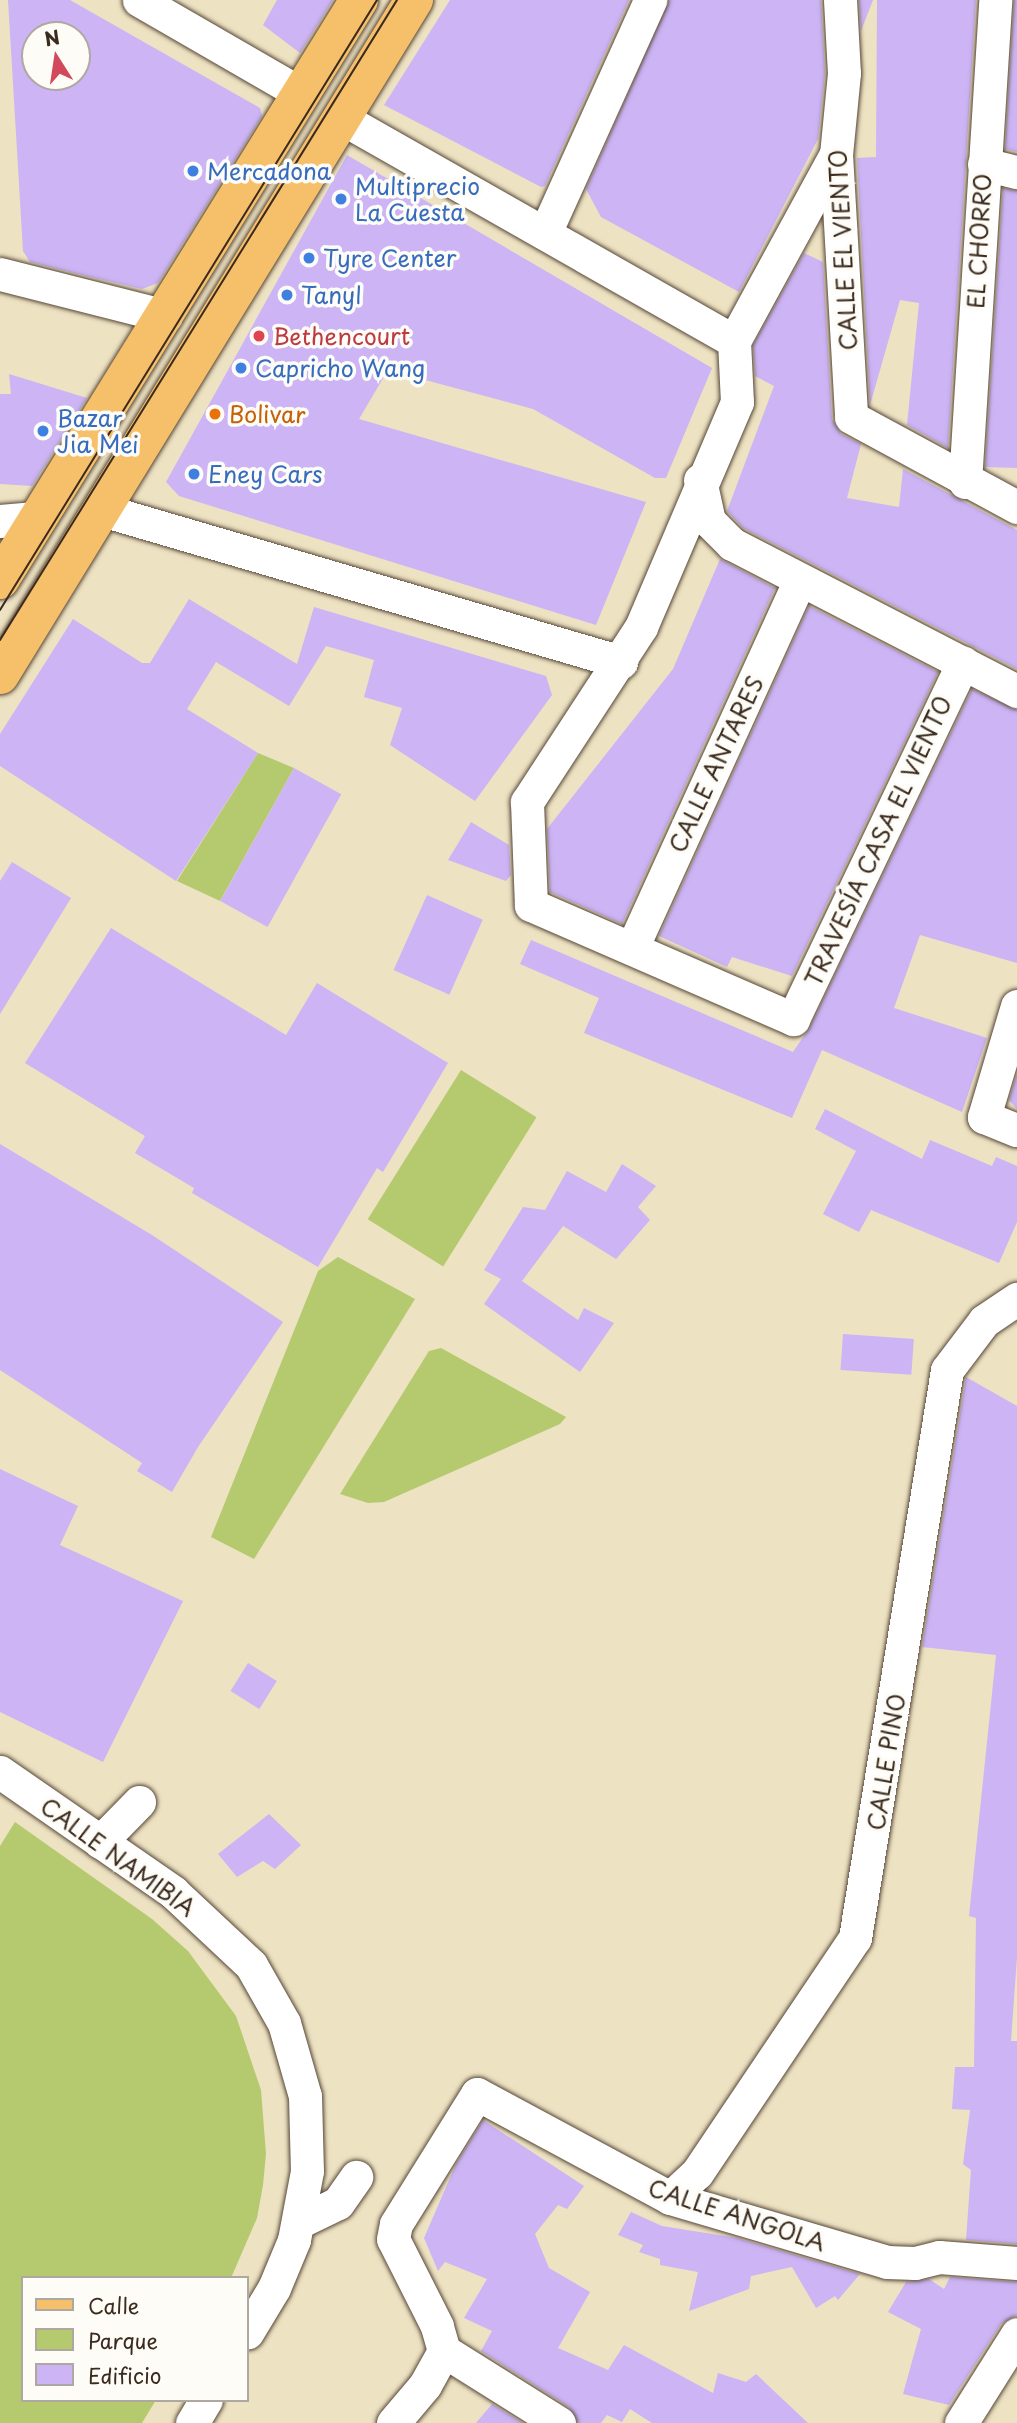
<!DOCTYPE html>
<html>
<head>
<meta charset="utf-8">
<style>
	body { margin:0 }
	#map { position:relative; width:1017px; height:2423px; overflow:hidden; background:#ede2c2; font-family:"Playpen Sans",sans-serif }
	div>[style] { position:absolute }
	.green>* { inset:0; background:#b5ca6f; transform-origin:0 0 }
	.building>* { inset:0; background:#ccb4f5; transform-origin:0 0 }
	.roads { filter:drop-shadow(0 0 2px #564637) drop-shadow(0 0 2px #564637) }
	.minor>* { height:33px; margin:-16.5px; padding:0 16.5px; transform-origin:16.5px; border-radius:16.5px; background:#fff }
	.major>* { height:38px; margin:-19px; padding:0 19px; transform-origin:19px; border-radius:19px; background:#f6c06b }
	.tram>* { height:2px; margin:-1px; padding:0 1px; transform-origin:1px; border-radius:1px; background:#3b2a1e }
	.dots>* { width:19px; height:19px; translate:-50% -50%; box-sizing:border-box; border:4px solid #fdfcf7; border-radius:50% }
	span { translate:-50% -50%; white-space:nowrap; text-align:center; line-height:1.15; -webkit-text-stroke:7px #fdfcf7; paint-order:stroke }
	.shop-label { font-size:23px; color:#366cbe }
	.left { translate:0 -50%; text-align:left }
	.street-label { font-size:23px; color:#3b2a1e }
	.health-label { font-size:23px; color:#be3a42 }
	.food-label { font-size:23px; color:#c56008 }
	.legend { position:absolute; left:21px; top:2276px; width:228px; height:126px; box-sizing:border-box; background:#fdfcf7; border:2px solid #afa8a0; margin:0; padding:9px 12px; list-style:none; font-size:21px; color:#3b2a1e }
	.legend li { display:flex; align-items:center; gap:14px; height:35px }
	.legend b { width:35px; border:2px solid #afa8a0 }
	.north { position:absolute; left:21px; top:21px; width:70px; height:70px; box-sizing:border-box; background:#fdfcf7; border:2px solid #afa8a0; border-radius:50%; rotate:348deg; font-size:19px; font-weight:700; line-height:28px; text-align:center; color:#3b2a1e }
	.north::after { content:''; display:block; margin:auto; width:24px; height:32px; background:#d1495b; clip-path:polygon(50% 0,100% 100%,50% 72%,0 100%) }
</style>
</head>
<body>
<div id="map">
	<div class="green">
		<div style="clip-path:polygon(258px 753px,294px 768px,220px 901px,177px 881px)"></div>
		<div style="left:461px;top:1070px;width:89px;height:176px;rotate:32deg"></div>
		<div style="clip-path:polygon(338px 1257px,415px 1299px,254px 1559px,211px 1537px,318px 1271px)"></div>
		<div style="clip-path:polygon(441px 1348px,566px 1417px,560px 1424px,384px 1502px,368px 1503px,340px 1494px,429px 1351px)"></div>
		<div style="clip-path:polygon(15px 1822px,152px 1919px,188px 1951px,236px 2016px,261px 2090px,266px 2154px,263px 2185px,257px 2218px,231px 2278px,23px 2278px,23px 2400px,156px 2400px,142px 2423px,0 2423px,0 1846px)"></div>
	</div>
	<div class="building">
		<div style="clip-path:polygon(evenodd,8px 0,70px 0,260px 108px,262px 116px,158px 283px,142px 289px,86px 276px,30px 262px,23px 251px,8px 0,35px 35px,77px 35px,77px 77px,35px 77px,35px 35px)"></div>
		<div style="clip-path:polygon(277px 0,333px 0,300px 53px,263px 25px)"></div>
		<div style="clip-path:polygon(450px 0,629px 0,545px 186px,541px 187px,384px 105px)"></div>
		<div style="clip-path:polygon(669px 0,821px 0,825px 73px,818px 139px,739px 292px,601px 217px,586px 189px)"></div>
		<div style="clip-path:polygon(859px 0,873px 0,861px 31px)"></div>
		<div style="clip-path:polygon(877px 0,976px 0,948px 448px,907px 425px,919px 303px,900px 300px,870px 405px,857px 158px,876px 157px)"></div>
		<div style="clip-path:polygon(1014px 0,1017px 0,1017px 152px,1005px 149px)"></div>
		<div style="clip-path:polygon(347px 155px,712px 368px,666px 478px,655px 478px,533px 409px,388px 370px,359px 419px,646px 502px,596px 625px,179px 496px,166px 482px)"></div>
		<div style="clip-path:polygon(1003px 188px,1017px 191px,1017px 468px,985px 467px)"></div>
		<div style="clip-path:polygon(804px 253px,823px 262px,832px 419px,841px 434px,861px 444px,847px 498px,899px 507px,903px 469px,1017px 530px,1017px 669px,743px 528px,727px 511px,774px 386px,755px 376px,753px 345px)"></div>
		<div style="clip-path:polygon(9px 374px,87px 398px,32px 486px,0 484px,0 394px,11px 394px)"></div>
		<div style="clip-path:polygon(720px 559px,775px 588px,622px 924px,550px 892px,547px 829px,673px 669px)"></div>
		<div style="clip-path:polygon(189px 599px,297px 664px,314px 607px,546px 676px,552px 695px,475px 801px,390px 745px,402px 708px,364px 697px,374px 660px,326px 646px,289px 706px,216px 662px,187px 709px,258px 753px,176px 881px,0 766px,0 734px,73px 619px,142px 663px,150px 663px)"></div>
		<div style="clip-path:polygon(809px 606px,938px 672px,792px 976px,732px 957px,727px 967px,659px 936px)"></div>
		<div style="clip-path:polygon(972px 689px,1017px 710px,1017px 963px,920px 935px,894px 1008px,987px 1038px,962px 1112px,822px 1050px,792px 1118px,584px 1033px,599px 998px,520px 964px,531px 940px,793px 1052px,810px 1027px)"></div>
		<div style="left:294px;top:768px;width:54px;height:152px;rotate:29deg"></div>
		<div style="clip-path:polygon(471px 822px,509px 845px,511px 875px,506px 881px,448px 860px)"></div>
		<div style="clip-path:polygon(12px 862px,71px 898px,0 1014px,0 881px)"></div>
		<div style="left:427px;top:895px;width:61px;height:82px;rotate:24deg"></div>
		<div style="clip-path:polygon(111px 928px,286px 1035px,317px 983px,448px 1063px,383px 1172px,377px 1168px,318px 1267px,192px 1193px,194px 1188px,135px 1153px,145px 1136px,25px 1063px)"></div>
		<div style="clip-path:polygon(1017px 1074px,1017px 1109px,1009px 1100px)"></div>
		<div style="clip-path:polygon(825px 1109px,922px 1159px,930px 1140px,992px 1166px,996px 1157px,1017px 1166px,1017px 1222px,999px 1263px,871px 1210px,859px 1232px,823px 1214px,856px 1151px,815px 1129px)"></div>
		<div style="clip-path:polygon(0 1144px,152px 1235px,283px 1322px,198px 1447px,172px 1492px,137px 1471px,142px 1463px,0 1370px)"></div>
		<div style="clip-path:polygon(622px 1164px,656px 1186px,638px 1207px,650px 1220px,616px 1259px,563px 1226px,522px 1281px,578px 1320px,584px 1308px,614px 1323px,580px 1372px,484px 1304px,501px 1279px,484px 1270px,523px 1207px,545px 1210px,567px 1171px,606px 1192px)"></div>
		<div style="left:843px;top:1334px;width:71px;height:36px;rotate:4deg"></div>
		<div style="clip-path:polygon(966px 1377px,1017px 1406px,1017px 1957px,1011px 2041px,1017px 2041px,1017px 2244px,966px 2240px,971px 2170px,963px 2164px,970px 2110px,952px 2109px,955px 2067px,974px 2067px,976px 1918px,969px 1916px,996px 1655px,922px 1647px)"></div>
		<div style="clip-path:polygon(0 1469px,78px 1506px,60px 1545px,183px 1601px,103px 1762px,0 1712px)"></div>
		<div style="left:248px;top:1663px;width:34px;height:33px;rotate:32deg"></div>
		<div style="clip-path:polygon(269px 1814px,301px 1845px,275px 1869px,263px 1861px,237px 1877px,218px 1854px)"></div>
		<div style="clip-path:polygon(483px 2120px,584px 2186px,567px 2209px,558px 2205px,535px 2234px,549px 2268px,590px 2292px,558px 2348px,608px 2370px,624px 2345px,713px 2393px,718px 2373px,746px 2382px,756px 2374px,808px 2423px,652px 2423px,630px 2409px,622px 2422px,607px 2415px,601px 2423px,578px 2423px,569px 2407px,481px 2351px,492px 2331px,464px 2318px,487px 2279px,445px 2262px,438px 2271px,424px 2238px,456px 2164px)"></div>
		<div style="clip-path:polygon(631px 2212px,662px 2226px,737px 2238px,860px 2274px,838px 2300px,835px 2296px,816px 2308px,792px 2267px,751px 2276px,749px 2289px,689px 2311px,698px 2272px,660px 2265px,660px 2259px,639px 2252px,643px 2245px,618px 2235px)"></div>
		<div style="clip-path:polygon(950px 2277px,1017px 2282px,1017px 2315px,1001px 2324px,949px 2405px,903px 2394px,921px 2329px,888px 2312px,906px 2282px,929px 2279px,944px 2289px)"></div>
		<div style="clip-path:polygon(492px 2404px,523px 2423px,476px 2423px)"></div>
	</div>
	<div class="roads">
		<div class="minor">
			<div style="left:139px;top:0;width:188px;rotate:30deg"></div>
			<div style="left:840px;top:0;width:73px;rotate:86.9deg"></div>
			<div style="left:844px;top:73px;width:81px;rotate:95.6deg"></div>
			<div style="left:836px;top:154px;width:263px;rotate:86.7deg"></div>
			<div style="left:851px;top:417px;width:189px;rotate:28.5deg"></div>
			<div style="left:343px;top:119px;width:450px;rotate:29.6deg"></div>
			<div style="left:836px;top:154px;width:213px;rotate:118.6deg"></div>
			<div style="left:734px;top:341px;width:61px;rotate:87.2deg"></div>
			<div style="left:737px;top:402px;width:245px;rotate:113.1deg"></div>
			<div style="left:641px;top:627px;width:209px;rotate:123.1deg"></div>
			<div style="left:527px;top:802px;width:103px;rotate:87.8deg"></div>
			<div style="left:531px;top:905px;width:286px;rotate:23.5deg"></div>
			<div style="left:793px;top:1019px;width:395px;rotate:-64.5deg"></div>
			<div style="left:984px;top:164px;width:34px;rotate:14deg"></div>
			<div style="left:545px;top:233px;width:256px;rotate:-65.7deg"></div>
			<div style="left:0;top:274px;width:171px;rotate:14.2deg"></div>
			<div style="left:700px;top:480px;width:42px;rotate:77.6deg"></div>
			<div style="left:709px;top:521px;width:33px;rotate:45deg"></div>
			<div style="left:732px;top:544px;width:321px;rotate:27.3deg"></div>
			<div style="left:965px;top:482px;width:483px;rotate:-86.4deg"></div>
			<div style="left:102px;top:510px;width:541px;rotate:16.32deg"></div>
			<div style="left:0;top:521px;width:38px;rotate:-5deg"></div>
			<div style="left:633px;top:946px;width:400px;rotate:-65.5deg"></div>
			<div style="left:1017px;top:1006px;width:116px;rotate:106.6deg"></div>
			<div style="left:984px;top:1117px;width:35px;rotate:22deg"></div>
			<div style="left:0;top:1772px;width:211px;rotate:34.7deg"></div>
			<div style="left:173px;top:1892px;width:107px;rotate:43.1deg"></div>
			<div style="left:251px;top:1965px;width:67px;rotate:60.4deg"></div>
			<div style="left:284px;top:2023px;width:76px;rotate:74deg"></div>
			<div style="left:305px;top:2096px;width:75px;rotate:88.5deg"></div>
			<div style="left:307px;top:2171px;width:70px;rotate:100.7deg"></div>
			<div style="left:294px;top:2240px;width:52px;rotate:112.6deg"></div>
			<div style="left:274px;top:2288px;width:52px;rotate:121deg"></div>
			<div style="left:100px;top:1842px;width:56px;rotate:-45.7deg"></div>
			<div style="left:670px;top:2198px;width:37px;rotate:-43deg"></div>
			<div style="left:697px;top:2173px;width:283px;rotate:-56.1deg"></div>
			<div style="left:855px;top:1938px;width:575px;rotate:-80.8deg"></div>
			<div style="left:947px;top:1370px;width:61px;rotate:-52.9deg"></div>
			<div style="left:984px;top:1321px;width:40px;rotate:-34deg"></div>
			<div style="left:299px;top:2222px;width:43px;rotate:-26deg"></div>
			<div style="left:338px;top:2203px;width:32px;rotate:-55deg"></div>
			<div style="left:192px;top:2423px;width:27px;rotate:-59deg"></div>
			<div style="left:393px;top:2423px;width:50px;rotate:-49.9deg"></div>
			<div style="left:425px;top:2385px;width:39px;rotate:-61deg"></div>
			<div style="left:559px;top:2423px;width:136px;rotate:-147.9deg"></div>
			<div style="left:444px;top:2351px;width:26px;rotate:-106deg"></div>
			<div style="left:437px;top:2326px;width:97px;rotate:-116.8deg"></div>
			<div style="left:393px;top:2239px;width:15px;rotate:-79deg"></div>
			<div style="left:396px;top:2224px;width:153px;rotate:-58.1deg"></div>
			<div style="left:477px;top:2094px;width:219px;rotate:28.3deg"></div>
			<div style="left:670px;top:2198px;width:226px;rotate:16.4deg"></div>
			<div style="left:887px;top:2262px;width:28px;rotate:2deg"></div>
			<div style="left:915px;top:2263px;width:25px;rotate:-14deg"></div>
			<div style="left:939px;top:2257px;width:78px;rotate:4.4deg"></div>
			<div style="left:961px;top:2423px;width:105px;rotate:-57.8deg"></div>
		</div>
		<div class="major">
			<div style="left:0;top:580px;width:682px;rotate:-58.24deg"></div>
			<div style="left:0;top:675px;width:792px;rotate:-58.48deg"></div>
		</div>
	</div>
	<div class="tram">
		<div style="left:0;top:610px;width:717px;rotate:-58.28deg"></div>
		<div style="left:0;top:640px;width:753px;rotate:-58.19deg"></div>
	</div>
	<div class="dots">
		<div style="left:193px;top:171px;background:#3f7fe0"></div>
		<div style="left:341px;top:199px;background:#3f7fe0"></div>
		<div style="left:309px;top:258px;background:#3f7fe0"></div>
		<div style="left:287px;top:295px;background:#3f7fe0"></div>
		<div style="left:259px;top:336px;background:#e0444e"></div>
		<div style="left:241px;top:368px;background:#3f7fe0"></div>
		<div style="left:215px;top:414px;background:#e8710a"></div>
		<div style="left:43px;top:431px;background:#3f7fe0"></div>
		<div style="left:194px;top:474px;background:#3f7fe0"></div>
	</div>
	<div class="shop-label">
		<span class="left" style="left:207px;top:171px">Mercadona</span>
		<span class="left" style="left:355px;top:199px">Multiprecio<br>La Cuesta</span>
		<span class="left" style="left:323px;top:258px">Tyre Center</span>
		<span class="left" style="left:301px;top:295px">Tanyl</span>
		<span class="left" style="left:255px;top:368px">Capricho Wang</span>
		<span class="left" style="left:57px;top:431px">Bazar<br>Jia Mei</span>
		<span class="left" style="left:208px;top:474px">Eney Cars</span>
	</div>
	<div class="street-label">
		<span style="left:979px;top:241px;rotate:-87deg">EL CHORRO</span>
		<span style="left:843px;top:250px;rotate:-93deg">CALLE EL VIENTO</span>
		<span style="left:716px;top:764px;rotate:-65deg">CALLE ANTARES</span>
		<span style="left:878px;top:841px;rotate:-65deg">TRAVESÍA CASA EL VIENTO</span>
		<span style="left:886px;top:1762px;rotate:-81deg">CALLE PINO</span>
		<span style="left:118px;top:1857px;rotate:36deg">CALLE NAMIBIA</span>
		<span style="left:737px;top:2215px;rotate:18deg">CALLE ANGOLA</span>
	</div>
	<div class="health-label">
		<span class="left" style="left:273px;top:336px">Bethencourt</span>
	</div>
	<div class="food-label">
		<span class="left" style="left:229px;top:414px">Bolivar</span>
	</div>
	<ul class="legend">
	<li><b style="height:9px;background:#f6c06b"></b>Calle</li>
	<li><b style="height:19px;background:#b5ca6f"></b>Parque</li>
	<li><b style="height:19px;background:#ccb4f5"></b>Edificio</li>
	</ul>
	<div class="north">N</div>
</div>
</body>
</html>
